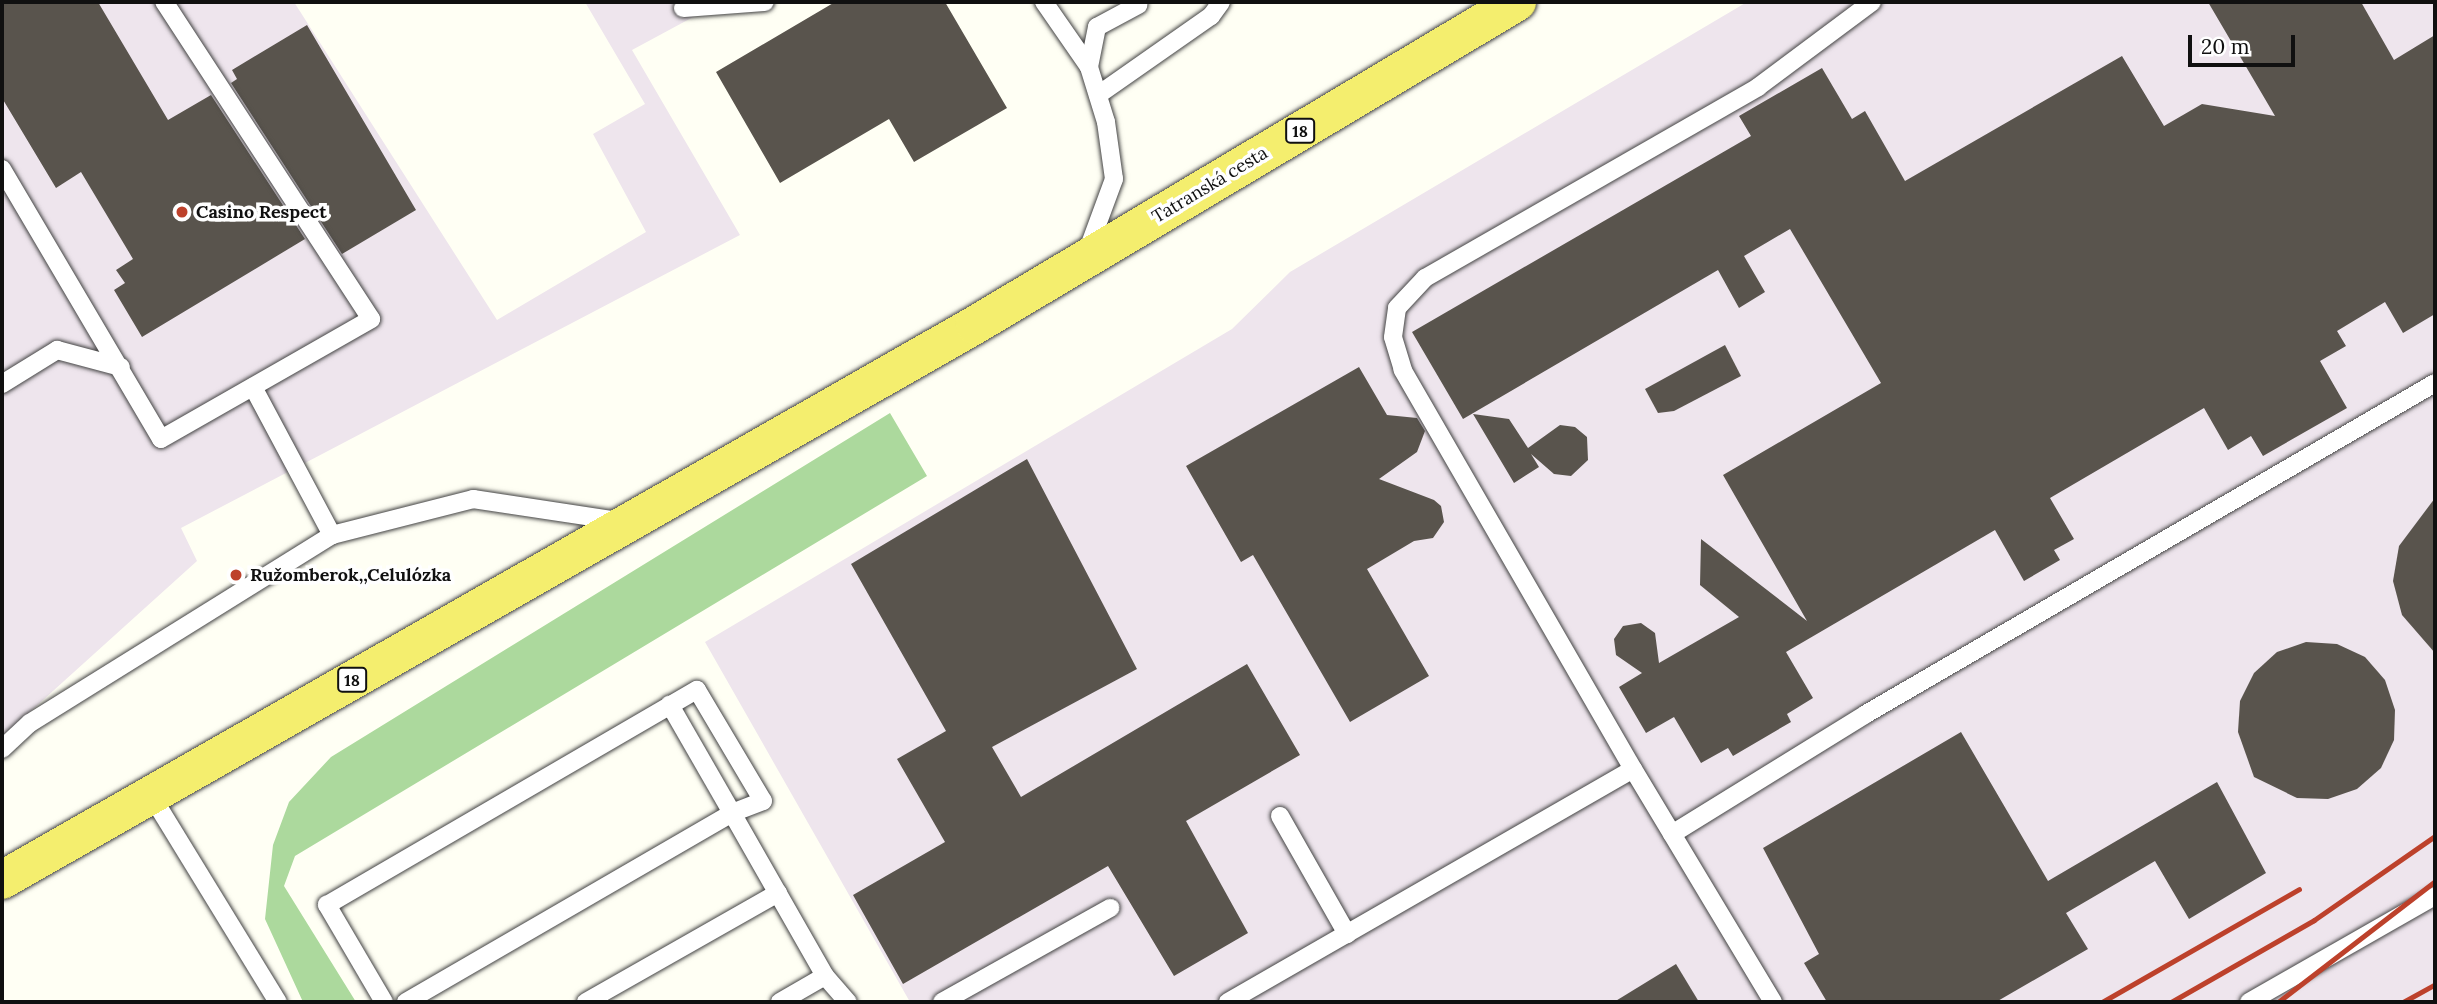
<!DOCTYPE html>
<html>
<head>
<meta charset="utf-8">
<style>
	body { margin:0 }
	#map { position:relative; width:2437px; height:1004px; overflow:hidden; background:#fffff4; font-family:Lora,serif }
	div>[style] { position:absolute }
	.industrial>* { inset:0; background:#eee5ed }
	.forest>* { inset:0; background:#acd99d }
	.building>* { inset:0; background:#59544d }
	.roads { filter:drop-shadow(0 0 2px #434343) drop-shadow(0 0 2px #434343) }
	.service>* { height:18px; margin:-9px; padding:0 9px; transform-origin:9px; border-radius:9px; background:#fff }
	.primary>* { height:38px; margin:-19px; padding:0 19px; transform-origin:19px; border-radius:19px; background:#f4ee6e }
	.rail>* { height:5px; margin:-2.5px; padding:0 2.5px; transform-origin:2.5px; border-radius:2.5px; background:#bd412b }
	.dots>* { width:19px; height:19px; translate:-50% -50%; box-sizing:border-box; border:4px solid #fff; border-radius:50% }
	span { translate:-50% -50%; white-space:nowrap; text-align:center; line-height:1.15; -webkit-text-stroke:7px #fff; paint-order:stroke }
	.shield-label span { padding:2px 5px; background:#fff; border:2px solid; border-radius:5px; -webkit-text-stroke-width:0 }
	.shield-label { font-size:16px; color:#101010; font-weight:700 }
	.street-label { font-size:18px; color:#101010 }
	.poi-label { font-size:18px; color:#101010; font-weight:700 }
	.left { translate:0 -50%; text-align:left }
	.frame { position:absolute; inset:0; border:4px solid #101010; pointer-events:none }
	.scale { position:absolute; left:2188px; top:35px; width:107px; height:32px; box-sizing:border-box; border:4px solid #101010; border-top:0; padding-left:9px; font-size:21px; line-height:24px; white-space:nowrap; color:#101010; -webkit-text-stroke:5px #fff; paint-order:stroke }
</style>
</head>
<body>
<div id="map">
	<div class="industrial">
		<div style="clip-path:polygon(2px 2px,294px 2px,497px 320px,646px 232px,593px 134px,645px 104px,585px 2px,721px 2px,632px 50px,740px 235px,181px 528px,197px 561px,2px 737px)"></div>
		<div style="clip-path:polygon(1747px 2px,2435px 2px,2435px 1002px,910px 1002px,705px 642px,1232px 329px,1290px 272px)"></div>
	</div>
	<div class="forest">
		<div style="clip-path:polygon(890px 413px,927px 476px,295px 856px,284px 886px,356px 1002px,303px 1002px,265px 919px,273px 845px,289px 802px,331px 757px)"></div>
	</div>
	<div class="building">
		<div style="clip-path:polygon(2px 2px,98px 2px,168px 120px,211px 95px,305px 239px,142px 337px,114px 290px,125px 283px,116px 270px,133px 259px,81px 172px,56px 188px,2px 98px)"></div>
		<div style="clip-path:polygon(835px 2px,945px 2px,1007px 108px,914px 162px,889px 119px,780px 183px,716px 72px)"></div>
		<div style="clip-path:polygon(2208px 2px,2361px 2px,2394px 60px,2435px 35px,2435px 314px,2403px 333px,2385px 302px,2337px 331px,2346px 346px,2320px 361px,2347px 408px,2263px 456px,2251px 436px,2228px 450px,2204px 408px,2050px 498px,2074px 539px,2054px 550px,2060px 560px,2024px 581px,1995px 530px,1786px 652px,1813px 698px,1787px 714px,1791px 722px,1733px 756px,1728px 748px,1701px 763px,1674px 717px,1646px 733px,1619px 687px,1642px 673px,1616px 655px,1614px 639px,1623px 626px,1641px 623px,1655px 633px,1659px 663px,1739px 617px,1700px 585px,1701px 539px,1807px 621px,1723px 475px,1881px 383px,1790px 229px,1744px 256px,1765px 292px,1739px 308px,1718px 270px,1463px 419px,1412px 332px,1751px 136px,1739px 116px,1822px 68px,1852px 119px,1865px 111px,1905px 181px,2122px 56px,2164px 126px,2202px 104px,2275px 116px)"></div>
		<div style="clip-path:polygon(307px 25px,416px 210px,342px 254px,231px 83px,237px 79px,232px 70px)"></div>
		<div style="clip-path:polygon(1725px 345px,1741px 376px,1674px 411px,1658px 413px,1645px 389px)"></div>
		<div style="clip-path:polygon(1359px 367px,1387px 415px,1417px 418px,1425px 431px,1417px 452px,1379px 479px,1434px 500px,1441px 506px,1444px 522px,1433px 538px,1414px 541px,1367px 569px,1429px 676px,1350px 722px,1253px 555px,1241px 562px,1186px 466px)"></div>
		<div style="clip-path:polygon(1473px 414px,1509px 419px,1528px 448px,1560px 425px,1575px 427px,1587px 437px,1588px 460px,1571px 476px,1554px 474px,1531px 454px,1539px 467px,1514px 483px)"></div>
		<div style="clip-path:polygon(1027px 459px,1137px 669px,992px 747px,1021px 797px,1247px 664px,1300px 755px,1186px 821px,1248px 933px,1174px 976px,1108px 866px,903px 984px,853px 895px,945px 842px,897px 759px,946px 731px,851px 564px)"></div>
		<div style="clip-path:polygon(2435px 498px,2435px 653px,2402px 615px,2393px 581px,2399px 546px)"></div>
		<div style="clip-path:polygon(2306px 642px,2337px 644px,2365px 657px,2385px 680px,2395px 710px,2394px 740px,2381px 768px,2357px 789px,2328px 799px,2297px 798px,2254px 777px,2238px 732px,2240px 701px,2254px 673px,2277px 652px)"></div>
		<div style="clip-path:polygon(1961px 732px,2048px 881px,2217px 782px,2266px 873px,2189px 919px,2155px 861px,2066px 913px,2088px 949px,1996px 1002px,1827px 1002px,1804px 963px,1819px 954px,1763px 848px)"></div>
		<div style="clip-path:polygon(1676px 964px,1699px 1002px,1614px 1002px)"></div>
	</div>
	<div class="roads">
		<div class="service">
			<div style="left:1044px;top:2px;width:79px;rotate:55.3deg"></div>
			<div style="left:683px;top:8px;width:82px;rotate:-4.2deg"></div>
			<div style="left:1098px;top:95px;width:138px;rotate:-35deg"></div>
			<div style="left:1211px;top:16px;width:17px;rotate:-54deg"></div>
			<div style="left:2px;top:169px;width:313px;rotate:59.5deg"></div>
			<div style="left:161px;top:439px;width:242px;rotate:-29.7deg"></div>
			<div style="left:371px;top:319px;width:379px;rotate:-123.1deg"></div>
			<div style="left:1087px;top:252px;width:78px;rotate:-69.7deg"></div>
			<div style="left:1114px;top:179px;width:58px;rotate:-98deg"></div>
			<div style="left:1106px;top:122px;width:58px;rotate:-107.2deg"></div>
			<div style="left:1089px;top:67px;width:41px;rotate:-78.7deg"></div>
			<div style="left:1097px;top:27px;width:47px;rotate:-28.2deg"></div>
			<div style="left:2px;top:384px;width:65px;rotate:-31.7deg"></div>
			<div style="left:57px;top:350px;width:66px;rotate:14.9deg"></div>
			<div style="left:253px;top:387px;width:168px;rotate:61.9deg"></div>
			<div style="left:2px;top:749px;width:38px;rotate:-43deg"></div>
			<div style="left:30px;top:723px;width:356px;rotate:-31.9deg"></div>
			<div style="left:332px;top:535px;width:146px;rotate:-14.3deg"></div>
			<div style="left:473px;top:499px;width:148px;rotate:8.6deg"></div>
			<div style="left:1633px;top:769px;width:461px;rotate:-120deg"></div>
			<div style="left:1403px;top:370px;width:34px;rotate:-107deg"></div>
			<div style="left:1393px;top:337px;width:29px;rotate:-82deg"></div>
			<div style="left:1397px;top:308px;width:41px;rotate:-47deg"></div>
			<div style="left:1425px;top:278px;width:384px;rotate:-29.8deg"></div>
			<div style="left:1758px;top:87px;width:142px;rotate:-36.7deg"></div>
			<div style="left:151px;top:795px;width:243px;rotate:58.5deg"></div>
			<div style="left:1280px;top:816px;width:136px;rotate:60.4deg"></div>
			<div style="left:1672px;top:834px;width:228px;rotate:-31.7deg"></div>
			<div style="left:1866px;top:714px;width:658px;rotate:-30.19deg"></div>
			<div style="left:825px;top:976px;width:35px;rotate:49deg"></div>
			<div style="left:384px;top:1002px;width:113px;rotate:-120.4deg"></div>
			<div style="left:327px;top:905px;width:428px;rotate:-30.2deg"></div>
			<div style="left:697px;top:690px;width:129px;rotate:59.3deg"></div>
			<div style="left:763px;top:801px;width:33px;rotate:159deg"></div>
			<div style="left:732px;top:813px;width:188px;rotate:60.3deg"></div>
			<div style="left:825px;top:976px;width:52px;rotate:150deg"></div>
			<div style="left:406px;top:1002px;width:377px;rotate:-30.1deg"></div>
			<div style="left:732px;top:813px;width:125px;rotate:-119.9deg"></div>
			<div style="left:586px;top:1002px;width:221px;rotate:-29.6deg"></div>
			<div style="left:942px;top:1002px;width:193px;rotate:-29.2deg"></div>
			<div style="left:1228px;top:1002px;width:467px;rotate:-29.9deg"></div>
			<div style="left:1633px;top:769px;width:272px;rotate:59deg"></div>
			<div style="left:2249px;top:1002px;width:214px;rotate:-29.7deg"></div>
		</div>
		<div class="primary">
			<div style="left:2px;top:880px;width:1120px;rotate:-29.7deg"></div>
			<div style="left:975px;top:325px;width:631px;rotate:-30.79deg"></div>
		</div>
	</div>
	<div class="rail">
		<div style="left:2102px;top:1002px;width:227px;rotate:-29.8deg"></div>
		<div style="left:2171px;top:1002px;width:165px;rotate:-29.8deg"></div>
		<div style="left:2314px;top:920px;width:147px;rotate:-34.8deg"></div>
		<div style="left:2278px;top:1002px;width:198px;rotate:-37.6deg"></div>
		<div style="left:2403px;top:1002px;width:37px;rotate:-29deg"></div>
	</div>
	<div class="dots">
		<div style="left:182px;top:212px;background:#bd412b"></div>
		<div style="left:236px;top:575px;background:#bd412b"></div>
	</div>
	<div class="shield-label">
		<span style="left:1300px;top:131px">18</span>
		<span style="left:352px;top:680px">18</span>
	</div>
	<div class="street-label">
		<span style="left:1210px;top:185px;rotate:-31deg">Tatranská cesta</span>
	</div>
	<div class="poi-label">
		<span class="left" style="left:196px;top:212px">Casino Respect</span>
		<span class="left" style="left:250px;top:575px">Ružomberok,,Celulózka</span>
	</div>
	<div class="frame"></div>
	<div class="scale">20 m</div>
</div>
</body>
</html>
